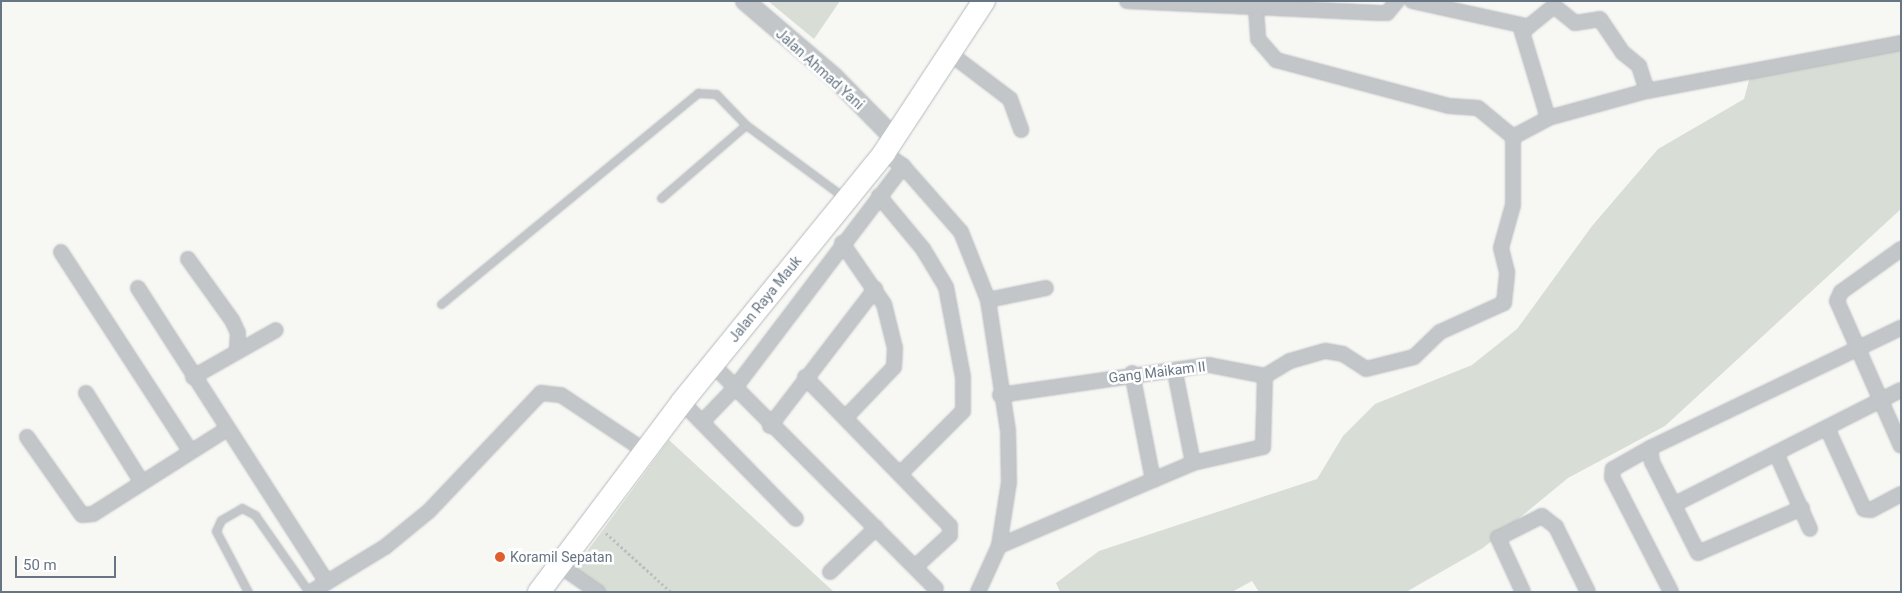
<!DOCTYPE html>
<html>
<head>
<meta charset="utf-8">
<style>
	body { margin:0 }
	#map { position:relative; width:1902px; height:593px; overflow:hidden; background:#f7f7f4; font-family:Roboto,sans-serif }
	div>[style] { position:absolute }
	.green>* { inset:0; background:#d8ded5 }
	.path>* { height:2.5px; margin-top:-1.25px; transform-origin:0; background:repeating-linear-gradient(90deg,#bcbec0 0 2.5px,transparent 0 5px) }
	.roads { filter:drop-shadow(0 0 1px #b5b9bd) drop-shadow(0 0 1px #b5b9bd) }
	.service>* { height:7px; margin:-3.5px; padding:0 3.5px; transform-origin:3.5px; border-radius:3.5px; background:#c2c6c9 }
	.minor>* { height:14px; margin:-7px; padding:0 7px; transform-origin:7px; border-radius:7px; background:#c2c6c9 }
	.tertiary>* { height:18px; margin:-9px; padding:0 9px; transform-origin:9px; border-radius:9px; background:#c2c6c9 }
	.primary>* { height:22px; margin:-11px; padding:0 11px; transform-origin:11px; border-radius:11px; background:#fff }
	.dots>* { width:14px; height:14px; translate:-50% -50%; box-sizing:border-box; border:2px solid #fff; border-radius:50% }
	span { translate:-50% -50%; white-space:nowrap; text-align:center; line-height:1.15; -webkit-text-stroke:5px #fff; paint-order:stroke }
	.street-label { font-size:14px; color:#677584 }
	.poi-label { font-size:14px; color:#677584 }
	.left { translate:0 -50%; text-align:left }
	.frame { position:absolute; inset:0; border:2px solid #677584; pointer-events:none }
	.scale { position:absolute; left:15px; top:556px; width:101px; height:22px; box-sizing:border-box; border:2px solid #677584; border-top:0; padding-left:6px; font-size:15px; line-height:18px; white-space:nowrap; color:#677584; -webkit-text-stroke:4px #fff; paint-order:stroke }
</style>
</head>
<body>
<div id="map">
	<div class="green">
		<div style="clip-path:polygon(768px 1px,840px 1px,814px 39px)"></div>
		<div style="clip-path:polygon(1901px 36px,1901px 209px,1665px 426px,1568px 478px,1483px 548px,1406px 592px,1259px 592px,1252px 581px,1232px 592px,1060px 592px,1056px 583px,1099px 551px,1317px 479px,1343px 436px,1375px 404px,1472px 365px,1517px 329px,1592px 226px,1658px 149px,1744px 99px,1753px 66px)"></div>
		<div style="clip-path:polygon(669px 440px,834px 592px,591px 592px,569px 576px)"></div>
	</div>
	<div class="path">
		<div style="left:606px;top:533px;width:88px;rotate:42.2deg"></div>
	</div>
	<div class="roads">
		<div class="service">
			<div style="left:661px;top:198px;width:112px;rotate:-40.7deg"></div>
			<div style="left:441px;top:304px;width:333px;rotate:-39.4deg"></div>
			<div style="left:698px;top:93px;width:18px;rotate:3deg"></div>
			<div style="left:716px;top:94px;width:43px;rotate:45.9deg"></div>
			<div style="left:746px;top:125px;width:123px;rotate:36.4deg"></div>
			<div style="left:248px;top:592px;width:69px;rotate:-117.7deg"></div>
			<div style="left:216px;top:531px;width:12px;rotate:-66deg"></div>
			<div style="left:221px;top:520px;width:24px;rotate:-30deg"></div>
			<div style="left:242px;top:508px;width:15px;rotate:28deg"></div>
			<div style="left:255px;top:515px;width:94px;rotate:55deg"></div>
		</div>
		<div class="minor">
			<div style="left:1127px;top:1px;width:253px;rotate:2.7deg"></div>
			<div style="left:1380px;top:13px;width:7px"></div>
			<div style="left:1387px;top:13px;width:16px;rotate:-50deg"></div>
			<div style="left:1412px;top:1px;width:117px;rotate:12.4deg"></div>
			<div style="left:1256px;top:8px;width:31px;rotate:86deg"></div>
			<div style="left:1258px;top:39px;width:28px;rotate:49deg"></div>
			<div style="left:1276px;top:60px;width:179px;rotate:14.9deg"></div>
			<div style="left:1449px;top:106px;width:29px;rotate:4deg"></div>
			<div style="left:1478px;top:108px;width:45px;rotate:39.6deg"></div>
			<div style="left:1513px;top:137px;width:40px;rotate:-28deg"></div>
			<div style="left:1548px;top:118px;width:103px;rotate:-15.3deg"></div>
			<div style="left:1647px;top:91px;width:258px;rotate:-10.7deg"></div>
			<div style="left:948px;top:52px;width:78px;rotate:37.2deg"></div>
			<div style="left:1010px;top:99px;width:33px;rotate:70deg"></div>
			<div style="left:1548px;top:118px;width:90px;rotate:-106.8deg"></div>
			<div style="left:1522px;top:32px;width:41px;rotate:-39.1deg"></div>
			<div style="left:1554px;top:6px;width:27px;rotate:39deg"></div>
			<div style="left:1575px;top:23px;width:25px;rotate:-9deg"></div>
			<div style="left:1600px;top:19px;width:40px;rotate:56deg"></div>
			<div style="left:1622px;top:52px;width:22px;rotate:39deg"></div>
			<div style="left:1639px;top:66px;width:26px;rotate:72deg"></div>
			<div style="left:884px;top:153px;width:23px;rotate:34deg"></div>
			<div style="left:903px;top:166px;width:88px;rotate:48.7deg"></div>
			<div style="left:961px;top:232px;width:73px;rotate:68.3deg"></div>
			<div style="left:988px;top:300px;width:133px;rotate:81.3deg"></div>
			<div style="left:1008px;top:431px;width:51px;rotate:88.9deg"></div>
			<div style="left:1009px;top:482px;width:65px;rotate:98.9deg"></div>
			<div style="left:999px;top:546px;width:51px;rotate:114.5deg"></div>
			<div style="left:879px;top:196px;width:69px;rotate:50.3deg"></div>
			<div style="left:923px;top:249px;width:44px;rotate:58.8deg"></div>
			<div style="left:946px;top:287px;width:92px;rotate:79.3deg"></div>
			<div style="left:963px;top:377px;width:34px;rotate:90deg"></div>
			<div style="left:963px;top:411px;width:88px;rotate:135deg"></div>
			<div style="left:842px;top:243px;width:74px;rotate:55.5deg"></div>
			<div style="left:884px;top:304px;width:45px;rotate:76deg"></div>
			<div style="left:895px;top:348px;width:19px;rotate:93deg"></div>
			<div style="left:894px;top:367px;width:69px;rotate:133.8deg"></div>
			<div style="left:1901px;top:249px;width:74px;rotate:144.4deg"></div>
			<div style="left:1841px;top:292px;width:10px;rotate:114deg"></div>
			<div style="left:1837px;top:301px;width:158px;rotate:66.2deg"></div>
			<div style="left:61px;top:252px;width:235px;rotate:57deg"></div>
			<div style="left:188px;top:259px;width:75px;rotate:54.2deg"></div>
			<div style="left:232px;top:320px;width:14px;rotate:65deg"></div>
			<div style="left:238px;top:333px;width:15px;rotate:94deg"></div>
			<div style="left:138px;top:288px;width:348px;rotate:57.3deg"></div>
			<div style="left:988px;top:300px;width:59px;rotate:-11.7deg"></div>
			<div style="left:712px;top:364px;width:317px;rotate:45.1deg"></div>
			<div style="left:1132px;top:373px;width:109px;rotate:78.9deg"></div>
			<div style="left:1153px;top:480px;width:43px;rotate:-23deg"></div>
			<div style="left:1193px;top:463px;width:93px;rotate:-101.2deg"></div>
			<div style="left:193px;top:377px;width:95px;rotate:-29.5deg"></div>
			<div style="left:805px;top:377px;width:208px;rotate:45.8deg"></div>
			<div style="left:950px;top:526px;width:9px;rotate:90deg"></div>
			<div style="left:950px;top:535px;width:46px;rotate:137.6deg"></div>
			<div style="left:86px;top:393px;width:104px;rotate:58deg"></div>
			<div style="left:1000px;top:395px;width:211px;rotate:-8.2deg"></div>
			<div style="left:1209px;top:365px;width:57px;rotate:11.1deg"></div>
			<div style="left:1265px;top:376px;width:29px;rotate:-31deg"></div>
			<div style="left:1290px;top:361px;width:37px;rotate:-16deg"></div>
			<div style="left:1326px;top:351px;width:17px;rotate:10deg"></div>
			<div style="left:1343px;top:354px;width:27px;rotate:33deg"></div>
			<div style="left:1366px;top:369px;width:49px;rotate:-14deg"></div>
			<div style="left:1414px;top:357px;width:36px;rotate:-44deg"></div>
			<div style="left:1440px;top:332px;width:70px;rotate:-24.4deg"></div>
			<div style="left:1504px;top:303px;width:31px;rotate:-84deg"></div>
			<div style="left:1507px;top:272px;width:25px;rotate:-104deg"></div>
			<div style="left:1501px;top:248px;width:45px;rotate:-74.4deg"></div>
			<div style="left:1513px;top:205px;width:68px;rotate:-90deg"></div>
			<div style="left:682px;top:402px;width:163px;rotate:45.7deg"></div>
			<div style="left:702px;top:422px;width:46px;rotate:-45.9deg"></div>
			<div style="left:734px;top:389px;width:280px;rotate:-52.8deg"></div>
			<div style="left:770px;top:426px;width:173px;rotate:-52.5deg"></div>
			<div style="left:1828px;top:430px;width:87px;rotate:65.5deg"></div>
			<div style="left:1864px;top:509px;width:7px;rotate:8deg"></div>
			<div style="left:1871px;top:510px;width:34px;rotate:-28deg"></div>
			<div style="left:27px;top:437px;width:95px;rotate:54.8deg"></div>
			<div style="left:82px;top:515px;width:11px;rotate:-5deg"></div>
			<div style="left:93px;top:514px;width:159px;rotate:-32.4deg"></div>
			<div style="left:1650px;top:448px;width:43px;rotate:150.4deg"></div>
			<div style="left:1613px;top:469px;width:8px;rotate:97deg"></div>
			<div style="left:1612px;top:477px;width:129px;rotate:62.8deg"></div>
			<div style="left:1776px;top:453px;width:83px;rotate:65.9deg"></div>
			<div style="left:1193px;top:463px;width:72px;rotate:-12.9deg"></div>
			<div style="left:1263px;top:447px;width:71px;rotate:-88.4deg"></div>
			<div style="left:1675px;top:504px;width:253px;rotate:-26.8deg"></div>
			<div style="left:1802px;top:508px;width:113px;rotate:156.6deg"></div>
			<div style="left:1698px;top:553px;width:102px;rotate:-116.8deg"></div>
			<div style="left:1652px;top:462px;width:14px;rotate:-98deg"></div>
			<div style="left:1650px;top:448px;width:278px;rotate:-25.6deg"></div>
			<div style="left:999px;top:546px;width:168px;rotate:-23.2deg"></div>
			<div style="left:560px;top:566px;width:46px;rotate:34.4deg"></div>
			<div style="left:830px;top:572px;width:64px;rotate:-43.7deg"></div>
			<div style="left:311px;top:592px;width:87px;rotate:-31.3deg"></div>
			<div style="left:385px;top:547px;width:57px;rotate:-39.3deg"></div>
			<div style="left:429px;top:511px;width:163px;rotate:-46.5deg"></div>
			<div style="left:541px;top:393px;width:20px;rotate:6deg"></div>
			<div style="left:561px;top:395px;width:101px;rotate:33.7deg"></div>
			<div style="left:1523px;top:592px;width:60px;rotate:-114.8deg"></div>
			<div style="left:1498px;top:538px;width:49px;rotate:-26.6deg"></div>
			<div style="left:1542px;top:516px;width:18px;rotate:38deg"></div>
			<div style="left:1556px;top:527px;width:72px;rotate:63.8deg"></div>
		</div>
		<div class="tertiary">
			<div style="left:745px;top:1px;width:118px;rotate:40.5deg"></div>
			<div style="left:835px;top:78px;width:84px;rotate:45.5deg"></div>
		</div>
		<div class="primary">
			<div style="left:539px;top:592px;width:238px;rotate:-53deg"></div>
			<div style="left:682px;top:402px;width:321px;rotate:-50.9deg"></div>
			<div style="left:884px;top:153px;width:182px;rotate:-56.7deg"></div>
		</div>
	</div>
	<div class="dots">
		<div style="left:500px;top:557px;background:#de602d"></div>
	</div>
	<div class="street-label">
		<span style="left:820px;top:69px;rotate:42deg">Jalan Ahmad Yani</span>
		<span style="left:765px;top:299px;rotate:-51deg">Jalan Raya Mauk</span>
		<span style="left:1157px;top:372px;rotate:-7deg">Gang Maikam II</span>
	</div>
	<div class="poi-label">
		<span class="left" style="left:510px;top:557px">Koramil Sepatan</span>
	</div>
	<div class="frame"></div>
	<div class="scale">50 m</div>
</div>
</body>
</html>
